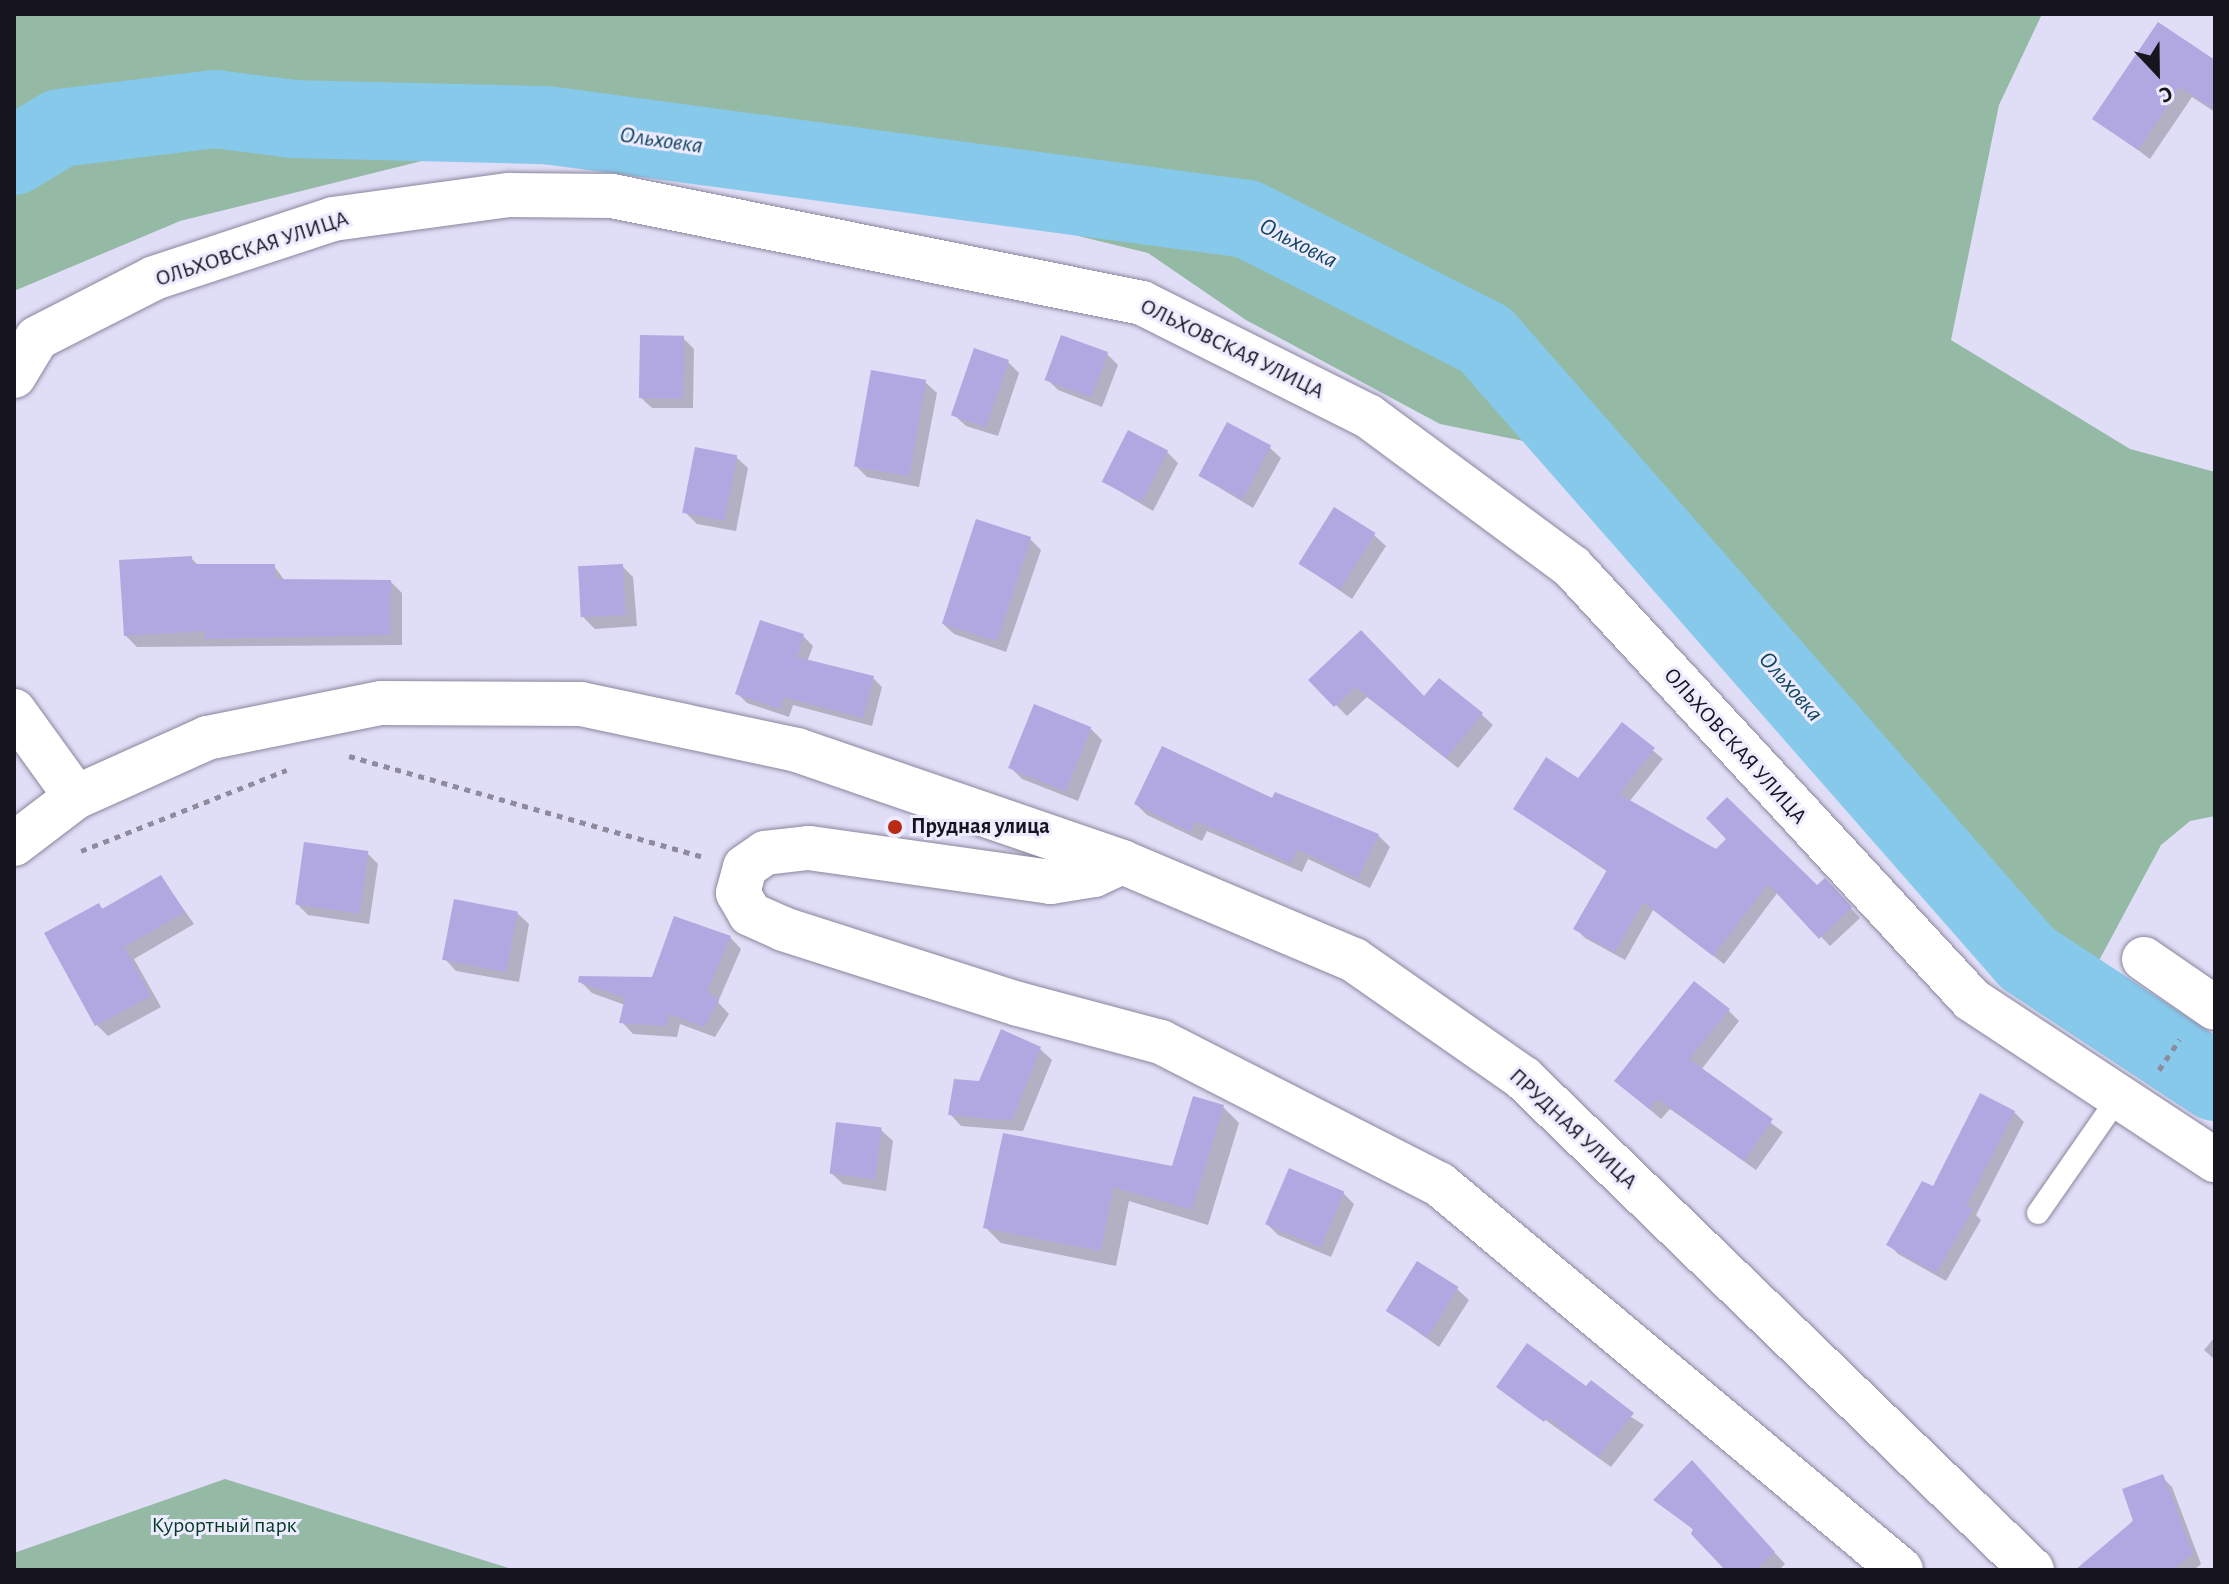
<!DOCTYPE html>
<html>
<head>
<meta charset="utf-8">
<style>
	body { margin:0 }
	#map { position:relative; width:2229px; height:1584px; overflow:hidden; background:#e0ddf6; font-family:"Alegreya Sans",sans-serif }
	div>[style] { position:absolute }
	.green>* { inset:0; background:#94b9a4 }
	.shadow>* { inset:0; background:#0003 }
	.river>* { height:78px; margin:-39px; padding:0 39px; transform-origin:39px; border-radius:39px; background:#87c9eb }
	.building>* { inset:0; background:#b2a8e1; transform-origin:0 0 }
	.path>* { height:5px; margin-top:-2.5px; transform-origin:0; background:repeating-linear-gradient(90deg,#8d8b9d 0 6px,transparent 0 12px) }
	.roads { filter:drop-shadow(0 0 2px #8a869d) drop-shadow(0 0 2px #8a869d) }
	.lane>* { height:22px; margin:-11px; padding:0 11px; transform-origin:11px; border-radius:11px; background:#fff }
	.street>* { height:44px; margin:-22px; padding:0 22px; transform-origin:22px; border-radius:22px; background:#fff }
	.dots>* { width:22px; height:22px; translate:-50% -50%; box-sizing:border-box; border:4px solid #edebff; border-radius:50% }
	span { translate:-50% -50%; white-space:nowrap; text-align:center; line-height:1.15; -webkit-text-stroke:6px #edebff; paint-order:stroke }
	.street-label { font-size:22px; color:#16151d }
	.poi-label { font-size:22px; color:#16151d; font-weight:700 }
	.left { translate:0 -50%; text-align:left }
	.park-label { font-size:22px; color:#053b24 }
	.water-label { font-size:24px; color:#0f465d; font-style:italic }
	.frame { position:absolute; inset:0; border:16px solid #16151d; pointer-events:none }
	.north { position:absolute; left:2117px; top:32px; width:80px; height:80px; -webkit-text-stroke:6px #edebff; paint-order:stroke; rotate:158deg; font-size:22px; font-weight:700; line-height:32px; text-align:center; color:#16151d }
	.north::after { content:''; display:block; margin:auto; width:28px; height:36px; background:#16151d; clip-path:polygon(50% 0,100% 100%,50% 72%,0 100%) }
</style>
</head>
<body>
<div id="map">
	<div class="green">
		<div style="clip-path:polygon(14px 14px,2042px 14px,1999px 105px,1951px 340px,2130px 449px,2215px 472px,2215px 816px,2190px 821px,2161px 845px,2095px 968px,2056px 1010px,1996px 961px,1821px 777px,1650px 584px,1553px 447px,1440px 424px,1246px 320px,1148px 253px,1009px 219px,971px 165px,499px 104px,458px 152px,180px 221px,14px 291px)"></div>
		<div style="clip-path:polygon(225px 1479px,515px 1570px,14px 1570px,14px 1553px)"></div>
	</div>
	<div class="shadow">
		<div style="clip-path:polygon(2215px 63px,2215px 112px,2192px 97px,2150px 159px,2095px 118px)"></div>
		<div style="clip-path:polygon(683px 338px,694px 349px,693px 408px,652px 408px,640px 397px)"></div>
		<div style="clip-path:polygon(1107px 354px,1118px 365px,1102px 407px,1058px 390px,1047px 379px)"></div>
		<div style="clip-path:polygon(1008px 362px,1019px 373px,998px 436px,966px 426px,954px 415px)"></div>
		<div style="clip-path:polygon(925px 382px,937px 393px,919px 487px,867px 477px,856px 466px)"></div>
		<div style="clip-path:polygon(1269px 447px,1281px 458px,1253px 508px,1200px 476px)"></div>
		<div style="clip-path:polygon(1166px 451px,1178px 463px,1153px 511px,1104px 482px)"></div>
		<div style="clip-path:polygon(736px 457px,748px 468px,736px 531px,697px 524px,685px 512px)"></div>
		<div style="clip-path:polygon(1374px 535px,1386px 546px,1352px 599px,1301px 564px)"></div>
		<div style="clip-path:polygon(1030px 539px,1041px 550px,1006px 652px,954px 634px,942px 623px)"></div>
		<div style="clip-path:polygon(191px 558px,199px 566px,274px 566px,285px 581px,391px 582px,402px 593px,402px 645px,137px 647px,125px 635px)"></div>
		<div style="clip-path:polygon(622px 566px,633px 577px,637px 626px,595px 629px,584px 618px)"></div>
		<div style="clip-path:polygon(1361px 633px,1425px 699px,1481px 714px,1493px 725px,1458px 768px,1367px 697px,1347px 716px,1311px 680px)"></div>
		<div style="clip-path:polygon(803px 636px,813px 646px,807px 662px,873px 678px,882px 687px,872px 726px,793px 705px,789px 717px,747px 703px,737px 693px)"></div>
		<div style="clip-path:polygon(1623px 725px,1663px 759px,1629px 802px,1716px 852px,1817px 888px,1825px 880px,1860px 918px,1830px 946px,1778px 892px,1724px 964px,1653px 910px,1625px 960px,1585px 938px,1576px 929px,1608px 872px,1515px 809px,1579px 780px)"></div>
		<div style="clip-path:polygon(1091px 729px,1102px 740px,1078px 801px,1022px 779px,1010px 767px)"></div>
		<div style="clip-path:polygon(1276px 794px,1378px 835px,1390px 847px,1370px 888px,1308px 859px,1302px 872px,1207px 831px,1202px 841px,1147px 815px,1136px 804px,1273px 801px)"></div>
		<div style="clip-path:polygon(367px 853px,378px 864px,369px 924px,308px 915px,297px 904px)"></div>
		<div style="clip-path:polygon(161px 877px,194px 924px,134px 959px,161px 1007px,108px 1036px,97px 1025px,99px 905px,104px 910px)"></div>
		<div style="clip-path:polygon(517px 913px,529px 924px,519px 982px,456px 971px,445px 959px)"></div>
		<div style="clip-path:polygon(730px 937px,741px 949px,718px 1002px,729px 1014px,715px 1037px,680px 1024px,677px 1037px,633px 1034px,622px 1022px,625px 1005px,592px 993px,580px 981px,653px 979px)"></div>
		<div style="clip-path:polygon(1728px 1010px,1739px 1021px,1701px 1070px,1783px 1132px,1756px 1170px,1670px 1109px,1661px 1119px,1616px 1081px)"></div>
		<div style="clip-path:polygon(1002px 1032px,1040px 1049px,1052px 1060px,1023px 1131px,961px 1126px,950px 1114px,980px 1083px)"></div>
		<div style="clip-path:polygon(1223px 1107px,1239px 1123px,1208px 1225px,1129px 1201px,1116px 1266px,1001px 1243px,985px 1227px,1173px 1168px)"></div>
		<div style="clip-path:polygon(2014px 1112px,2024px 1122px,1976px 1215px,1981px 1220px,1946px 1281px,1898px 1254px,1889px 1244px,1933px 1189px)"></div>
		<div style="clip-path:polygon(881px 1130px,893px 1141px,886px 1191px,843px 1184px,831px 1173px)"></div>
		<div style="clip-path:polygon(1343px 1193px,1354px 1204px,1331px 1257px,1278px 1235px,1267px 1224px)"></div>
		<div style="clip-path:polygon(1457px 1289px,1469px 1300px,1439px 1347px,1388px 1311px)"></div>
		<div style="clip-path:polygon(2215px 1337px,2215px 1360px,2204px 1350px)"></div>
		<div style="clip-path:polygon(1498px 1386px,1586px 1389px,1644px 1425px,1611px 1467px)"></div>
		<div style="clip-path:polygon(1703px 1474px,1785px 1564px,1779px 1570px,1728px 1570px,1695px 1531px,1656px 1500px)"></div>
		<div style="clip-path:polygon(2162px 1477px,2172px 1487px,2201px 1564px,2194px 1570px,2099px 1570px)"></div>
	</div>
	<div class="river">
		<div style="left:14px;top:156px;width:54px;rotate:-31.3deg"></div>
		<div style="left:60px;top:128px;width:156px;rotate:-7deg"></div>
		<div style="left:215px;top:109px;width:79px;rotate:7.3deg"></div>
		<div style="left:293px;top:119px;width:253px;rotate:1.4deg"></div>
		<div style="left:546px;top:125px;width:707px;rotate:7.64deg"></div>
		<div style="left:1247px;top:219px;width:267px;rotate:26.8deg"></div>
		<div style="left:1485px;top:339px;width:823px;rotate:48.79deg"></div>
		<div style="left:2027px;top:958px;width:225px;rotate:33.4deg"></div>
	</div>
	<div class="building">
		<div style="clip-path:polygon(2158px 22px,2215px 60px,2215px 110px,2180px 87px,2138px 150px,2092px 119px)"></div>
		<div style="left:640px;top:335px;width:44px;height:63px;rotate:1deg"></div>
		<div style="left:1061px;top:335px;width:50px;height:48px;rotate:20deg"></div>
		<div style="left:974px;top:348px;width:37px;height:71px;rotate:19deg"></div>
		<div style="left:871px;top:370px;width:56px;height:98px;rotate:10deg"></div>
		<div style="left:1227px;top:422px;width:50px;height:61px;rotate:28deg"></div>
		<div style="left:1128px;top:430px;width:45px;height:58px;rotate:27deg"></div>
		<div style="left:695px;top:447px;width:43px;height:67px;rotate:11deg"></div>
		<div style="left:1334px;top:507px;width:49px;height:67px;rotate:32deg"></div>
		<div style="left:976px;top:519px;width:58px;height:110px;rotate:18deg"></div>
		<div style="clip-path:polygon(192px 556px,192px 564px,275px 564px,275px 579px,391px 580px,391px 635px,205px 639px,205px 631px,124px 636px,119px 560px)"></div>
		<div style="left:623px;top:564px;width:51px;height:45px;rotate:87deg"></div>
		<div style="clip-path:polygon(760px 620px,804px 634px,797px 657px,874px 676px,863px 718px,784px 697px,780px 709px,735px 694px)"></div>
		<div style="clip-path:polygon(1361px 630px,1424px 696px,1439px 678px,1483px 713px,1446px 758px,1355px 687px,1334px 707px,1308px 680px)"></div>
		<div style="left:1034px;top:704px;width:62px;height:69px;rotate:22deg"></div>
		<div style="clip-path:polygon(1622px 722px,1655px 748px,1619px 794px,1716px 849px,1726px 839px,1706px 818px,1727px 797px,1817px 885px,1825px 878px,1852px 907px,1819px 939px,1768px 884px,1713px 956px,1643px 902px,1615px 952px,1573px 929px,1607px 870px,1513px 809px,1546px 757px,1578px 778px)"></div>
		<div style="clip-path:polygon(1162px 746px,1272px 798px,1275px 792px,1379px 834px,1358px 878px,1297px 849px,1291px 863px,1196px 821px,1191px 832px,1134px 804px)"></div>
		<div style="left:304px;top:842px;width:65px;height:63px;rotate:8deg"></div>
		<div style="clip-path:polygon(161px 875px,185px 912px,124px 947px,151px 996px,95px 1026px,44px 933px,99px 903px,102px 909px)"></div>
		<div style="left:454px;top:899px;width:65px;height:62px;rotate:11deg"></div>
		<div style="clip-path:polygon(674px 916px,731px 936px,707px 991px,719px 1001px,704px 1027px,669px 1014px,666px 1026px,619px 1023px,625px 998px,578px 982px,579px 976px,652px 977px)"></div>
		<div style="clip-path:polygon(1694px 981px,1730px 1009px,1689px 1059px,1773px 1119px,1744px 1161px,1658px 1099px,1649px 1109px,1614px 1081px)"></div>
		<div style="clip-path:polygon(1001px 1029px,1041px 1047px,1012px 1121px,948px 1115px,954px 1079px,979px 1081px)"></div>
		<div style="clip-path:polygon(1980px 1093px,2015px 1111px,1966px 1206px,1973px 1209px,1936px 1273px,1886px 1245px,1922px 1181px,1933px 1186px)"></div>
		<div style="clip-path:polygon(1193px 1096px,1224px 1105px,1192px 1210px,1113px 1187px,1101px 1251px,983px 1228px,1003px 1133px,1172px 1166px)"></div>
		<div style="left:836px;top:1122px;width:46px;height:52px;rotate:7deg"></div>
		<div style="left:1289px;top:1168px;width:60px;height:61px;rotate:23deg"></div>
		<div style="left:1417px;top:1261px;width:49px;height:59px;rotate:32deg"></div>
		<div style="clip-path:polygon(1527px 1343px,1586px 1386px,1591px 1380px,1634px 1413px,1598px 1457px,1547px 1417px,1544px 1422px,1496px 1387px)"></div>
		<div style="clip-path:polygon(1692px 1460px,1775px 1552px,1755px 1570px,1725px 1570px,1691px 1534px,1693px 1529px,1653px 1500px)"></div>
		<div style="clip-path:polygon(2163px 1474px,2193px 1553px,2173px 1570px,2075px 1570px,2133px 1521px,2122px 1489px)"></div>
	</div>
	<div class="path">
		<div style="left:349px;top:756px;width:366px;rotate:15.9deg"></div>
		<div style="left:81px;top:851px;width:221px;rotate:-21.5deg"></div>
		<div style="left:2159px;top:1070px;width:37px;rotate:-56deg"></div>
	</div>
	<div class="roads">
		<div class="lane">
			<div style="left:2038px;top:1213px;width:140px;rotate:-55.2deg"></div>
		</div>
		<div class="street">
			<div style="left:14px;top:376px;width:44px;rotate:-58.8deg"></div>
			<div style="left:37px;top:338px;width:131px;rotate:-27.1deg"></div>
			<div style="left:154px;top:278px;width:188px;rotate:-18.2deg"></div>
			<div style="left:333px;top:219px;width:178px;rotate:-7.8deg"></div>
			<div style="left:509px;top:195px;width:103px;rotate:0.6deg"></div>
			<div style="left:612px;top:196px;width:541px;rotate:11.41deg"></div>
			<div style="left:1142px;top:303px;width:253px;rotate:26.6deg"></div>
			<div style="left:1368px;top:416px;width:254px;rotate:36.5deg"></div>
			<div style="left:1572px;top:567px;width:589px;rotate:47.27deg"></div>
			<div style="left:1972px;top:1000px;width:291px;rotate:33.4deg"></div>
			<div style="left:14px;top:711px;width:106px;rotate:54.2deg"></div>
			<div style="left:14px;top:844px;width:78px;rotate:-37.2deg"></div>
			<div style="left:76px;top:797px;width:144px;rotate:-24.2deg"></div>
			<div style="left:207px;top:738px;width:177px;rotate:-11.4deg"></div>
			<div style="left:381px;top:703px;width:200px;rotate:0.3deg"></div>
			<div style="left:581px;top:704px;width:221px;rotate:12deg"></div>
			<div style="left:797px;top:750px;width:344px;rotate:19deg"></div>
			<div style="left:1122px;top:862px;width:252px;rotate:22.9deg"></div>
			<div style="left:1354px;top:960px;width:206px;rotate:34.9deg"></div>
			<div style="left:1523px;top:1078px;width:708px;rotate:44.03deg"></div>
			<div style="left:1122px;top:862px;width:31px;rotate:155deg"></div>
			<div style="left:1094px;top:875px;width:44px;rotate:170.8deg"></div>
			<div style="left:1051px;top:882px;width:245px;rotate:-172deg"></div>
			<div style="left:808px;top:848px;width:43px;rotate:173.4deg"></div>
			<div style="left:765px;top:853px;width:24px;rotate:145deg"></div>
			<div style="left:745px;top:867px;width:27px;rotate:105deg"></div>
			<div style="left:738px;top:893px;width:24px;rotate:60deg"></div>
			<div style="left:750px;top:914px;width:36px;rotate:24deg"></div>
			<div style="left:783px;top:929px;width:247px;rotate:17.7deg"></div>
			<div style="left:1018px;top:1004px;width:148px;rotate:14.9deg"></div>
			<div style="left:1161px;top:1042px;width:312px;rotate:27.1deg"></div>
			<div style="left:1439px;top:1184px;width:602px;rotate:39.88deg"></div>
			<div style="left:2144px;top:959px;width:86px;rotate:34.6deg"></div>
		</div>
	</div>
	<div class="dots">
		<div style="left:895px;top:827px;background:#b82b14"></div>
	</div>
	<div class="street-label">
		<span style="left:252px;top:249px;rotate:-18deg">ОЛЬХОВСКАЯ УЛИЦА</span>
		<span style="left:1232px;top:349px;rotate:26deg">ОЛЬХОВСКАЯ УЛИЦА</span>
		<span style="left:1735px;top:746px;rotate:48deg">ОЛЬХОВСКАЯ УЛИЦА</span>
		<span style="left:1573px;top:1129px;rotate:43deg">ПРУДНАЯ УЛИЦА</span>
	</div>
	<div class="poi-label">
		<span class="left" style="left:911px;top:827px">Прудная улица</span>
	</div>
	<div class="park-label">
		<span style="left:224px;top:1526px">Курортный парк</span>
	</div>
	<div class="water-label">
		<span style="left:661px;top:141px;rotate:8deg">Ольховка</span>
		<span style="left:1298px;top:244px;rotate:27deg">Ольховка</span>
		<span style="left:1790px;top:687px;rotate:49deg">Ольховка</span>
	</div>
	<div class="frame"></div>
	<div class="north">С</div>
</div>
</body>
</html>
